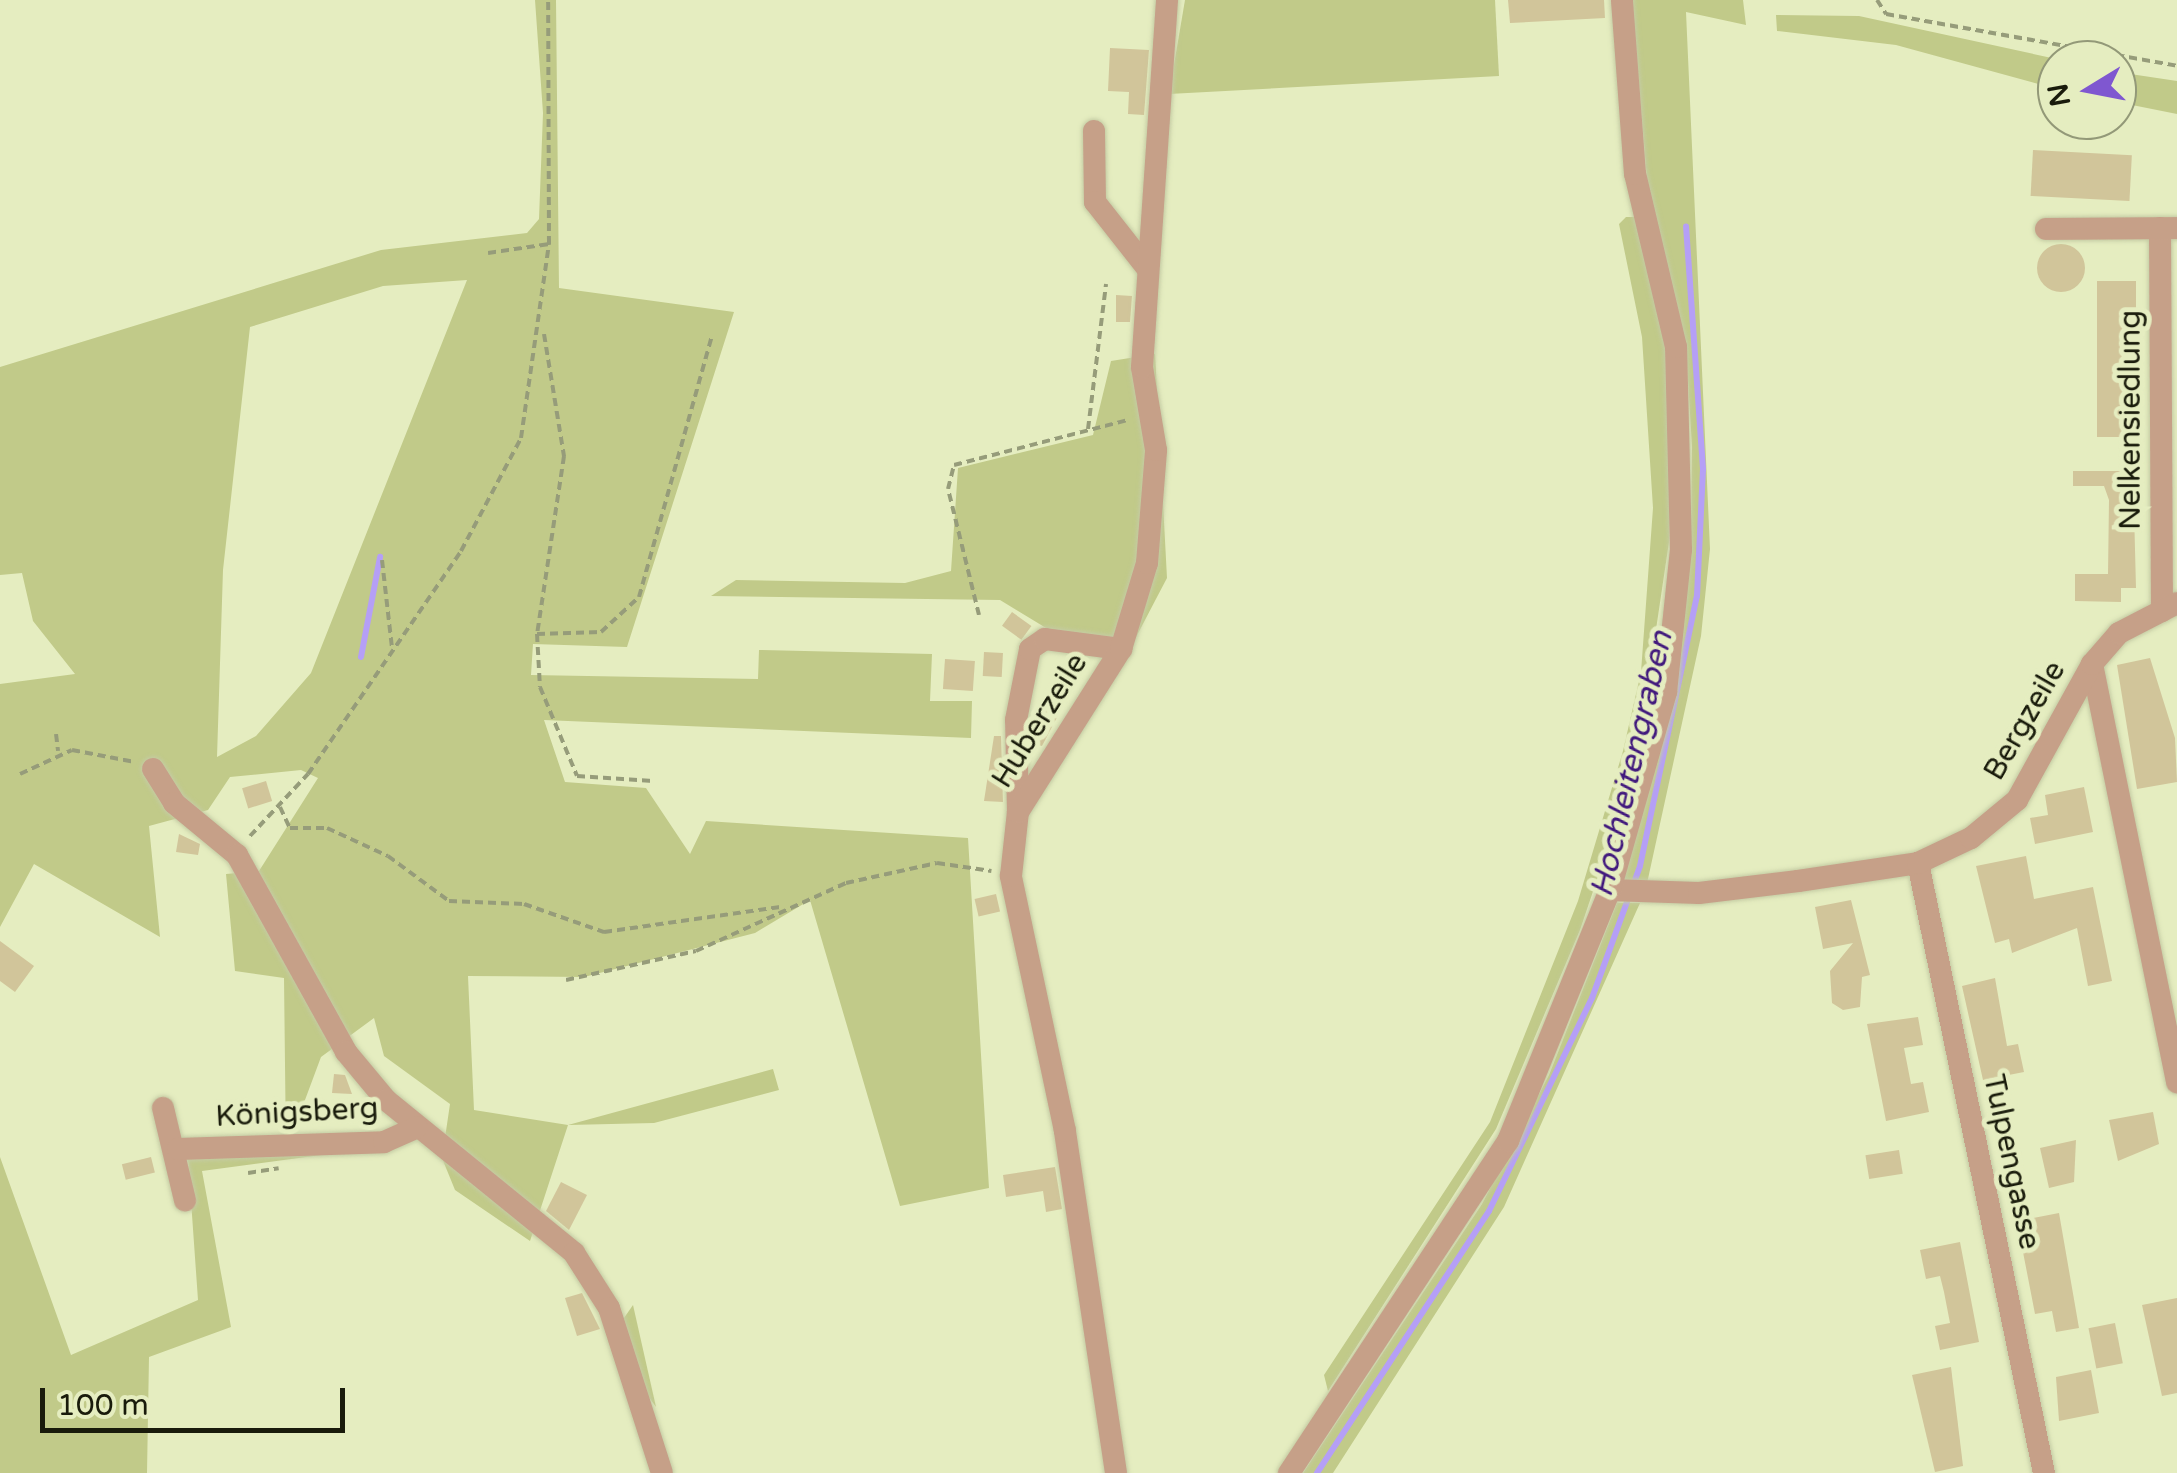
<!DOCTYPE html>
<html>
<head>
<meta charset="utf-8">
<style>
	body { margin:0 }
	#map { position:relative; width:2177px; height:1473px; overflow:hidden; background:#e5edc0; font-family:"Varela Round",sans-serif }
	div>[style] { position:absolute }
	.green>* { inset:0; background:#c1ca89 }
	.stream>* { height:6px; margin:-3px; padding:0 3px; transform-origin:3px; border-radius:3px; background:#b59ff6 }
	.building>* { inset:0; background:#d1c59a; transform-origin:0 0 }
	.round { border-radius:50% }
	.path>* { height:4px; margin-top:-2px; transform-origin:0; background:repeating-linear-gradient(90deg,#969c7a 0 8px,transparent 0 13px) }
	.roads { filter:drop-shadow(0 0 2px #c4cba3) drop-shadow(0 0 2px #c4cba3) }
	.minor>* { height:22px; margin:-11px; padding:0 11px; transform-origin:11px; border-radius:11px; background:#c6a088 }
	span { translate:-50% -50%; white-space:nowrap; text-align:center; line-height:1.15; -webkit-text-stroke:10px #e5edc0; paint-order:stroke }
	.street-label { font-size:30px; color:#191b0b }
	.water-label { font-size:32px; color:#41197d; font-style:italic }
	.north { position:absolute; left:2037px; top:40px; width:100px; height:100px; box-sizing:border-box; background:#e5edc0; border:2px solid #939978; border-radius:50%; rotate:260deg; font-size:28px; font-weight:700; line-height:40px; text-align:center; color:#191b0b }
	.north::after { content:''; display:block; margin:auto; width:35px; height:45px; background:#7f57d0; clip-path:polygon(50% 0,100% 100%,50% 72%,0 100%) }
	.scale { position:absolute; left:40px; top:1388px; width:305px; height:45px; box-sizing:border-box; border:5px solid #191b0b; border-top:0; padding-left:12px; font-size:30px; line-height:35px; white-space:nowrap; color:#191b0b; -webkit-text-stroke:8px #e5edc0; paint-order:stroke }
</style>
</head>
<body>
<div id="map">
	<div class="green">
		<div style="clip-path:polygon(evenodd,535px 0,556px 0,559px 288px,734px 312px,627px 647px,533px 644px,531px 675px,758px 679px,759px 650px,932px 654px,930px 701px,972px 701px,971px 738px,544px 720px,565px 782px,646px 788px,690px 854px,706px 821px,968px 838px,989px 1188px,900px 1206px,810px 900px,755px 933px,584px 977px,468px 976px,474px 1110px,568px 1125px,773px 1069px,779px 1090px,654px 1123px,568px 1125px,530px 1241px,455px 1190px,442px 1158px,450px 1104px,384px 1056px,374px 1018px,321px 1057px,286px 1151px,336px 1153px,202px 1171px,231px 1327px,149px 1357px,147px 1473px,0 1473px,0 1157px,71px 1355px,198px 1300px,188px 1158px,286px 1151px,284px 978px,235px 971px,226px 874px,259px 871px,318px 778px,301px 770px,230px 777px,208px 810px,149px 826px,160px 937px,34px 864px,0 927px,0 684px,75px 674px,33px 621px,22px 573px,0 575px,0 367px,381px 250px,527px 233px,539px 219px,543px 113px,535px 0,467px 280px,311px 673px,256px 736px,217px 757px,223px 570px,250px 327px,383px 286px,467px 280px)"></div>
		<div style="clip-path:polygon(1185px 0,1495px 0,1499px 76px,1169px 94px)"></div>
		<div style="clip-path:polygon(1632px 0,1743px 0,1746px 25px,1686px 12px,1710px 549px,1701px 636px,1646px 888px,1623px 879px,1691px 539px,1692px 447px,1686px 347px,1649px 203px)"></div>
		<div style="clip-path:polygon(1776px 15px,1859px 16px,2061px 60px,2057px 89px,1896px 45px,1777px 31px)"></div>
		<div style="clip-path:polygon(2117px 72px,2177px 81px,2177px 114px,2117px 102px)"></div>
		<div style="clip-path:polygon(1626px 217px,1636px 217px,1665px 336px,1670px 431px,1669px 542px,1636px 764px,1580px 930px,1496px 1129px,1328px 1391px,1324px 1375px,1490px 1122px,1578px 901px,1623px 751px,1641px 672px,1653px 508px,1642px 337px,1619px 224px)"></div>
		<div style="clip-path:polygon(1155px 354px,1167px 578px,1135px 639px,1051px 631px,1000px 600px,711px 596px,736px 580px,905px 583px,951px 571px,958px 468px,1093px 435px,1111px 361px)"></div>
		<div style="clip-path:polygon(1617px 903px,1640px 903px,1504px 1207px,1333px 1473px,1303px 1473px,1482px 1204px,1549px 1075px)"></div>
		<div style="clip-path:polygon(633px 1305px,656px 1407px,608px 1341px)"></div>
	</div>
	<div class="stream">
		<div style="left:361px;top:657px;width:102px;rotate:-79.2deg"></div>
		<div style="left:1317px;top:1473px;width:313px;rotate:-56.7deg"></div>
		<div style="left:1489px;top:1211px;width:237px;rotate:-64.2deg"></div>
		<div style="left:1592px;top:998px;width:140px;rotate:-70deg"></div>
		<div style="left:1640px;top:866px;width:276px;rotate:-78.1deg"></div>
		<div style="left:1697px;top:596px;width:127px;rotate:-87.3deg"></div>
		<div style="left:1703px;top:469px;width:243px;rotate:-94deg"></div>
	</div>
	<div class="building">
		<div style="clip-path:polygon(1508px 0,1604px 0,1605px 18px,1510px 23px)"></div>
		<div style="clip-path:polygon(1110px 48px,1149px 50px,1144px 115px,1128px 114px,1129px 92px,1108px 91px)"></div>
		<div style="left:2033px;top:150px;width:99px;height:46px;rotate:3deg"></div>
		<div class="round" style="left:2037px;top:244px;width:48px;height:48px"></div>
		<div style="left:2097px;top:281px;width:39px;height:156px"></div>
		<div style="clip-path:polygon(1116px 295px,1132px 296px,1130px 322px,1116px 322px)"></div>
		<div style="clip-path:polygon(2073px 471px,2133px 471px,2136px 588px,2121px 588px,2121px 602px,2075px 601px,2075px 574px,2108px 574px,2109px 500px,2104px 486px,2073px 486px)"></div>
		<div style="left:1012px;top:612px;width:24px;height:17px;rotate:36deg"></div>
		<div style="left:984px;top:652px;width:19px;height:24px;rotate:3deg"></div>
		<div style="clip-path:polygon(2150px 658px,2175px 738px,2177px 782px,2137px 789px,2117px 665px)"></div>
		<div style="left:945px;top:659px;width:30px;height:30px;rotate:4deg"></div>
		<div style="clip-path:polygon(1047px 696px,1065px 702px,1042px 746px,1032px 743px)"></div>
		<div style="clip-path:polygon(994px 736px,1001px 736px,1003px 802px,984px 801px)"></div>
		<div style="left:266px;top:781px;width:21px;height:25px;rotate:73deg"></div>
		<div style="clip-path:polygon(2084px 787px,2093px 832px,2035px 844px,2030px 818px,2048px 815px,2045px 795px)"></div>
		<div style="clip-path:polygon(179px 834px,200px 844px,198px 855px,176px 852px)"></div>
		<div style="clip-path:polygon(2026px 856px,2034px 899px,2093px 887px,2112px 981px,2088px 986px,2077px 928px,2012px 953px,2009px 939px,1995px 943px,1976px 866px)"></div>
		<div style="left:996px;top:894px;width:18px;height:22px;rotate:77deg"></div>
		<div style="clip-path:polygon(1851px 900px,1870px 975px,1862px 977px,1860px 1007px,1843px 1010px,1832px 1003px,1830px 971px,1853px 943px,1823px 949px,1815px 907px)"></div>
		<div style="clip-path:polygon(0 941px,34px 966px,15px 992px,0 981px)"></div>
		<div style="clip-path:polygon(1995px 978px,2007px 1046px,2018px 1044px,2024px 1072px,1983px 1080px,1962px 986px)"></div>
		<div style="clip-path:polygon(1918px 1017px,1923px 1045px,1904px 1048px,1911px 1084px,1923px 1082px,1929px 1112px,1886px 1121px,1867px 1024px)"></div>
		<div style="clip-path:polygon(334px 1074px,345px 1075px,352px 1094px,332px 1093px)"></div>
		<div style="clip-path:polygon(2153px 1112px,2159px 1144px,2118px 1161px,2109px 1120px)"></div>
		<div style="clip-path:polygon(2076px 1140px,2074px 1182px,2049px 1188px,2040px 1148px)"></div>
		<div style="left:1899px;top:1150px;width:24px;height:34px;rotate:81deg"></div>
		<div style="left:151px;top:1157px;width:16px;height:30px;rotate:76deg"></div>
		<div style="clip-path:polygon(1055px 1167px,1062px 1209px,1046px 1212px,1043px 1191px,1006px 1197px,1003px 1175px)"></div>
		<div style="clip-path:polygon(561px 1182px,587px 1195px,569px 1230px,546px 1211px)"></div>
		<div style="clip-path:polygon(2059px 1213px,2079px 1328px,2056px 1332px,2052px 1311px,2035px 1314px,2017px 1221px)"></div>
		<div style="clip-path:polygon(1960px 1242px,1979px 1342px,1940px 1350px,1935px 1326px,1950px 1323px,1944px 1292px,1940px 1276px,1926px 1279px,1920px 1250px)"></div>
		<div style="clip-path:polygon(582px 1293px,600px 1329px,577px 1336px,565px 1298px)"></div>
		<div style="clip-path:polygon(2177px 1298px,2177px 1393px,2162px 1396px,2142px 1305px)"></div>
		<div style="left:2115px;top:1323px;width:41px;height:27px;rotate:79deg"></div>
		<div style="clip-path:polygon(1951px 1367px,1963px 1466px,1935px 1472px,1912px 1375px)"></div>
		<div style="clip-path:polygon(2091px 1370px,2099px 1413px,2059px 1421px,2056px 1377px)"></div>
	</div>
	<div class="path">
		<div style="left:1877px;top:0;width:17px;rotate:57deg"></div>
		<div style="left:1886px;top:14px;width:296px;rotate:10.1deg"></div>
		<div style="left:488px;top:253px;width:62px;rotate:-8.4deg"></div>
		<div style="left:544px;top:334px;width:124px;rotate:80.7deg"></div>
		<div style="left:564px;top:456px;width:180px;rotate:98.6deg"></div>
		<div style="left:537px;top:634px;width:53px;rotate:86.8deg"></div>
		<div style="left:540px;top:687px;width:96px;rotate:67.4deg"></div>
		<div style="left:577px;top:776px;width:76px;rotate:3.8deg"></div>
		<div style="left:1088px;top:429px;width:146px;rotate:-82.9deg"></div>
		<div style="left:382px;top:560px;width:89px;rotate:83.5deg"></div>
		<div style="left:979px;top:615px;width:130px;rotate:-103.8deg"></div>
		<div style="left:948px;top:489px;width:25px;rotate:-76deg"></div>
		<div style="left:954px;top:465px;width:180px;rotate:-14.5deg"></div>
		<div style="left:537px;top:634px;width:64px;rotate:-1.8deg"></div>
		<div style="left:601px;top:632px;width:52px;rotate:-42.6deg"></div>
		<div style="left:639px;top:597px;width:272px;rotate:-74.4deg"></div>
		<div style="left:56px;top:734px;width:17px;rotate:83deg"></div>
		<div style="left:20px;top:774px;width:57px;rotate:-24.8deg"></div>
		<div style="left:72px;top:750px;width:64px;rotate:10.8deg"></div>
		<div style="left:280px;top:807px;width:23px;rotate:65deg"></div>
		<div style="left:290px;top:828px;width:37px"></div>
		<div style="left:327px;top:828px;width:67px;rotate:24.7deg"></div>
		<div style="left:388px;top:856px;width:76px;rotate:36.4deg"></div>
		<div style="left:449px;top:901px;width:75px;rotate:2.3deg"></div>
		<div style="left:524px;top:904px;width:85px;rotate:19.3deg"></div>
		<div style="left:604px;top:932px;width:178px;rotate:-8.1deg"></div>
		<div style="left:250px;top:836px;width:85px;rotate:-46.9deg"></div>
		<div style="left:308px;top:774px;width:270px;rotate:-55.5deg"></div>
		<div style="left:461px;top:551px;width:128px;rotate:-62deg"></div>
		<div style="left:521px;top:438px;width:196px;rotate:-81.8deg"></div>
		<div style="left:549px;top:244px;width:244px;rotate:-90.2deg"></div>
		<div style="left:566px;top:980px;width:133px;rotate:-12.6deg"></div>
		<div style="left:696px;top:951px;width:165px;rotate:-24.4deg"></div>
		<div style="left:846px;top:883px;width:93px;rotate:-12.4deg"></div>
		<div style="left:937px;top:863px;width:55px;rotate:8.4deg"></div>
		<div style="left:248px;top:1173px;width:31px;rotate:-9deg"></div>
	</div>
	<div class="roads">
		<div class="minor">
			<div style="left:1094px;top:131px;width:71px;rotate:89.2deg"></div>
			<div style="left:1095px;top:202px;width:84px;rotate:51.8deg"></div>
			<div style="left:2160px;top:228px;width:383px;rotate:89.7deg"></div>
			<div style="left:2046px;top:229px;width:131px;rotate:-0.4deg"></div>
			<div style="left:2092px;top:664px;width:427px;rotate:78.5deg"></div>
			<div style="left:153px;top:769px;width:40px;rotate:58deg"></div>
			<div style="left:174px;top:803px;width:82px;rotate:39.5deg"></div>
			<div style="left:237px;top:855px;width:225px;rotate:61deg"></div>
			<div style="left:346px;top:1052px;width:62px;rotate:50.2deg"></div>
			<div style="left:386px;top:1100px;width:242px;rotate:39.1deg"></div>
			<div style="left:574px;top:1253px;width:65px;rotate:57.5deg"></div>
			<div style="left:609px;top:1308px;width:173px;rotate:72.2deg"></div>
			<div style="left:1018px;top:812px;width:92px;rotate:-91.2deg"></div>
			<div style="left:1016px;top:720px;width:72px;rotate:-78.8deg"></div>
			<div style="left:1030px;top:649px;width:18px;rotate:-34deg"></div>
			<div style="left:1045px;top:639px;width:77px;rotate:7.5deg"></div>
			<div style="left:1918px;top:863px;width:623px;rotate:78.33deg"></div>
			<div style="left:1610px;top:890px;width:89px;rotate:1.9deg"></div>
			<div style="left:1699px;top:893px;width:100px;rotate:-6.9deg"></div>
			<div style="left:1798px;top:881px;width:121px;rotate:-8.5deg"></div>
			<div style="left:1918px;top:863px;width:59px;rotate:-25.3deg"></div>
			<div style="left:1971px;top:838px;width:60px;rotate:-39.6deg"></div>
			<div style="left:2017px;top:800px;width:155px;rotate:-61.1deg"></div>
			<div style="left:2092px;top:664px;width:41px;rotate:-48.9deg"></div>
			<div style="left:2119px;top:633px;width:65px;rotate:-27.3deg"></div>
			<div style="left:163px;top:1108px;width:95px;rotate:76.6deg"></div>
			<div style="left:178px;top:1149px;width:206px;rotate:-1.9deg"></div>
			<div style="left:384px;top:1142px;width:36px;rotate:-24deg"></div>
			<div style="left:1116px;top:1473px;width:346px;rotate:-98.5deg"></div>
			<div style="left:1065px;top:1131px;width:261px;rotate:-102deg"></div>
			<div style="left:1011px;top:876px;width:64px;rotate:-83.8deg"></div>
			<div style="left:1018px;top:812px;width:193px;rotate:-57.7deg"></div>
			<div style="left:1121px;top:649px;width:90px;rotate:-73.2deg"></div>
			<div style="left:1147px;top:563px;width:113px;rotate:-85.4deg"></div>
			<div style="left:1156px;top:450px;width:84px;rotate:-99.6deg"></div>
			<div style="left:1142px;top:367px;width:368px;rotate:-86.1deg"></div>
			<div style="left:1289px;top:1473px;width:398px;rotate:-56.6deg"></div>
			<div style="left:1508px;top:1141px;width:271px;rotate:-67.9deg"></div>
			<div style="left:1610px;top:890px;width:206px;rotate:-74.2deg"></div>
			<div style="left:1666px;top:692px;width:143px;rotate:-84deg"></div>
			<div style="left:1681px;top:550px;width:203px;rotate:-91.4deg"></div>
			<div style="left:1676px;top:347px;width:178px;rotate:-103.3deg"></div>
			<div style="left:1635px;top:174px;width:174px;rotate:-94.3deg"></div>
		</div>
	</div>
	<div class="street-label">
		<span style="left:2131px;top:420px;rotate:-90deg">Nelkensiedlung</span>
		<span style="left:1040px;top:721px;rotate:-58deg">Huberzeile</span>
		<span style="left:2025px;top:721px;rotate:-60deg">Bergzeile</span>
		<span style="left:297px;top:1113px;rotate:-3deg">Königsberg</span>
		<span style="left:2011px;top:1162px;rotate:78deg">Tulpengasse</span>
	</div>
	<div class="water-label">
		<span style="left:1632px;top:764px;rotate:-77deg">Hochleitengraben</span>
	</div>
	<div class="north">N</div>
	<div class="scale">100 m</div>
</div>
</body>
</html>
